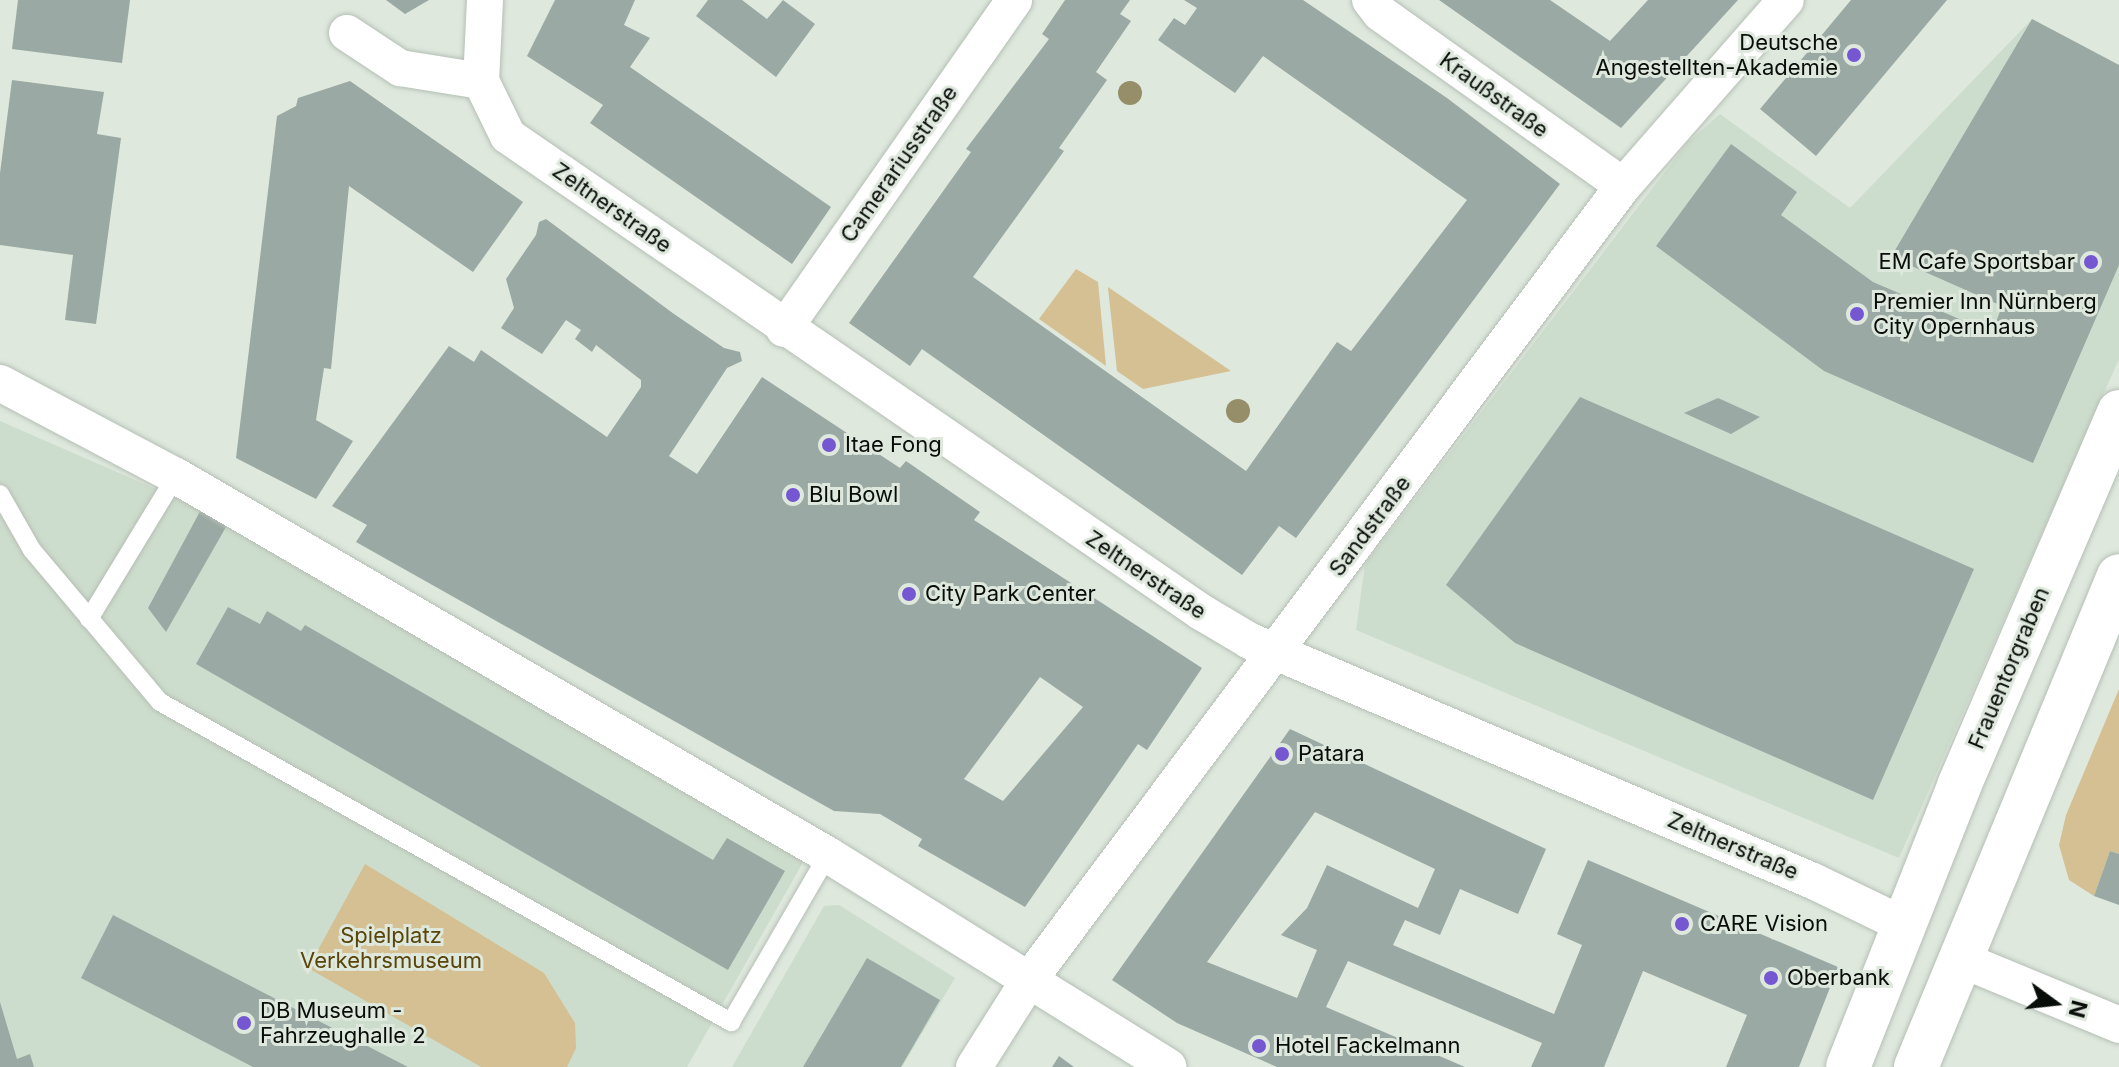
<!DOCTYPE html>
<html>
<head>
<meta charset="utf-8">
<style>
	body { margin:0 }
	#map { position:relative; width:2119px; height:1067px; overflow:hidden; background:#dee8dd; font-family:Inter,sans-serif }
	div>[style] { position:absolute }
	.built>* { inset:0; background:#cdddcd }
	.green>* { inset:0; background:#d4c092 }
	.building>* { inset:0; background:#9aa9a4 }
	.roads { filter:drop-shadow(0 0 2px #b5bfb5) drop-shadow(0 0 2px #b5bfb5) }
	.lane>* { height:18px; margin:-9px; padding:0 9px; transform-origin:9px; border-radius:9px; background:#fff }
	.street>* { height:36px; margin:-18px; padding:0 18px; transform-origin:18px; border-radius:18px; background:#fff }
	.secondary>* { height:44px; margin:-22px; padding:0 22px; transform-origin:22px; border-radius:22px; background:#fff }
	.trees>* { width:24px; height:24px; margin:-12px; border-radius:50%; background:#958e68 }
	.dots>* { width:22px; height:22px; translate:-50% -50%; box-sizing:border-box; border:4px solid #dee8dd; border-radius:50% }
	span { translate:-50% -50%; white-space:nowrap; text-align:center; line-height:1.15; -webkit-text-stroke:6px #dee8dd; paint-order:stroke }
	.poi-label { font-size:22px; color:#090d09 }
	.right { translate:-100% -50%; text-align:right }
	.left { translate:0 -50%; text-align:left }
	.street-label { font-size:22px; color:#090d09 }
	.park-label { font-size:22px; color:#594409 }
	.north { position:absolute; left:2015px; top:963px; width:80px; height:80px; -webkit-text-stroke:6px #dee8dd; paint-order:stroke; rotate:105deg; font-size:22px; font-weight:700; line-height:32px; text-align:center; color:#090d09 }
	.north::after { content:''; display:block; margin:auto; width:28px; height:36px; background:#090d09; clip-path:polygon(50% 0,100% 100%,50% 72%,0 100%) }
</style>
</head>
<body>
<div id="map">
	<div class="built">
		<div style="clip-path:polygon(2032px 19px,2119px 65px,2119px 359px,1899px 858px,1356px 630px,1365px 564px,1687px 143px,1720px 114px,1850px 208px)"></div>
		<div style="clip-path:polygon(0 421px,236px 524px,806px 857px,687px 1067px,0 1067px)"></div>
		<div style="clip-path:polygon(839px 905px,955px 978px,902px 1067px,732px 1067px,824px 906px)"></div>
	</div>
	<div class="green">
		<div style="clip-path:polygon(1076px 269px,1098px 282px,1106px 366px,1039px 319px)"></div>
		<div style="clip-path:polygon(1108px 288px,1108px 287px,1231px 371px,1143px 389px,1117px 371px)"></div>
		<div style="clip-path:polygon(2119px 689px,2119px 854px,2110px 851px,2094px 896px,2069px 880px,2059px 845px,2066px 815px)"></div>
		<div style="clip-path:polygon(365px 864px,544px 973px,575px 1023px,576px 1048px,567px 1067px,481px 1067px,308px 968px)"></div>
	</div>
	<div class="building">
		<div style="clip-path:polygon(18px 0,130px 0,122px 63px,12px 49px)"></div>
		<div style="clip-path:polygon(386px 0,429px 0,405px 14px)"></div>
		<div style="clip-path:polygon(555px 0,635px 0,624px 25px,650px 38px,630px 67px,831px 207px,792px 264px,590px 123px,603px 105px,527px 56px)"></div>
		<div style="clip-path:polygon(708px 0,742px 0,767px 19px,783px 0,815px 24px,776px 77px,696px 16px)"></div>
		<div style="clip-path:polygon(1065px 0,1130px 0,1120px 14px,1131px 21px,1096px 72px,1107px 80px,1059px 148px,1064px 151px,973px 277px,1246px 471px,1337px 342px,1351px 351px,1467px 200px,1263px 56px,1235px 93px,1165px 45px,1158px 40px,1174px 18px,1185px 25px,1197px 8px,1184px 0,1303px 0,1447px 98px,1560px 184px,1296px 538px,1279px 526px,1242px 575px,922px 349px,910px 366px,849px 323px,971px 152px,966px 149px,1049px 39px,1042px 34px)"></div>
		<div style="clip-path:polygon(1439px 0,1550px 0,1610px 41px,1648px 0,1738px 0,1621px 128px)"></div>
		<div style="clip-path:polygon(1851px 0,1947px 0,1816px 156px,1760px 109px)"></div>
		<div style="clip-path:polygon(2032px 19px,2119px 65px,2119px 265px,2033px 463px,1824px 371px,1656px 246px,1731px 144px,1797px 192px,1781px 215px,1873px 282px,1992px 333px,2002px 306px,1891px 257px)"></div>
		<div style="clip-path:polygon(12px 80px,104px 92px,97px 134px,121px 138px,96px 324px,65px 320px,73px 255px,0 245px,0 173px)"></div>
		<div style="clip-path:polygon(350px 81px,523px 202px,473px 272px,349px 186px,331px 369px,324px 368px,316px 420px,353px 441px,316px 499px,236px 458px,277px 116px,296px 106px,298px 98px)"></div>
		<div style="clip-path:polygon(evenodd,546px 219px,674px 314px,724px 348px,740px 352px,742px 361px,727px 368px,669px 456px,697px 474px,762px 377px,900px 468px,906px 461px,980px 512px,974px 520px,1202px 668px,1147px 750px,1138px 744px,1025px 907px,918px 846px,922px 839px,880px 814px,834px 811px,356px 542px,367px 525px,332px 506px,449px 346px,474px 362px,481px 350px,607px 437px,641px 387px,641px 380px,596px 345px,592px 352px,575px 339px,581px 330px,566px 320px,542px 354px,501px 328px,514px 308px,506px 279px,536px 235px,539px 222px,546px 219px,1040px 677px,1083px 707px,1003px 801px,964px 779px,1040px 677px)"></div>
		<div style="clip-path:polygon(1580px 397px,1974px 569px,1873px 800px,1515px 643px,1446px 585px)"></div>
		<div style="clip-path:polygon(1718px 398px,1760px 417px,1731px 434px,1684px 413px)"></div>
		<div style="clip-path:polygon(204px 504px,230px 520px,166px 632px,148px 608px)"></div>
		<div style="clip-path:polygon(228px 607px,260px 624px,267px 611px,301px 631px,305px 625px,713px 860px,727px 838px,785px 871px,728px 970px,196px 664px)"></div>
		<div style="clip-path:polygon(evenodd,1290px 729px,1546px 849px,1518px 914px,1460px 889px,1440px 935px,1405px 920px,1393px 945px,1554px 1014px,1582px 945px,1557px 934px,1588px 860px,1838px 967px,1799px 1067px,1726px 1067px,1747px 1015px,1643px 971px,1604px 1067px,1531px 1067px,1542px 1043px,1348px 961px,1326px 1007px,1465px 1067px,1277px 1067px,1177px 1023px,1112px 980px,1290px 729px,1315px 812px,1435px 869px,1418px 908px,1327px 865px,1307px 908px,1281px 935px,1317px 950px,1297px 998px,1207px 962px,1315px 812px)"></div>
		<div style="clip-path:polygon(2110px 851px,2119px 854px,2119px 905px,2094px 896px)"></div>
		<div style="clip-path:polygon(113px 915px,408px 1067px,253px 1067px,81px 978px)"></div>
		<div style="clip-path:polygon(867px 958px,940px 1000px,901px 1067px,803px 1067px)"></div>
		<div style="clip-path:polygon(0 1002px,17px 1059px,30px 1054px,34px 1067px,0 1067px)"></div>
		<div style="clip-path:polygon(1059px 1056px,1074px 1067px,1052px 1067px)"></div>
	</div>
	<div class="roads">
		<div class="lane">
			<div style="left:0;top:494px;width:64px;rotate:60.3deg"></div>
			<div style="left:32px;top:550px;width:199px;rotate:49.9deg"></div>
			<div style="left:160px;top:702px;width:655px;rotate:29.27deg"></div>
			<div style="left:731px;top:1022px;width:193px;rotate:-59.9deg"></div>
			<div style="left:89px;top:619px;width:167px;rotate:-58.7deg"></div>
		</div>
		<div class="street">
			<div style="left:485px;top:0;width:81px;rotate:92.8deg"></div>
			<div style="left:481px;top:81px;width:61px;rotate:63.9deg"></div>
			<div style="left:508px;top:136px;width:841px;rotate:34.48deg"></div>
			<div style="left:1201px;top:612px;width:57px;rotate:30.6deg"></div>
			<div style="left:1250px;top:641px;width:612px;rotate:23.09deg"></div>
			<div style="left:1813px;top:881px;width:101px;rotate:25.8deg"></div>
			<div style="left:1370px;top:0;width:16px;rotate:52deg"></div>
			<div style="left:1380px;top:13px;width:298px;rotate:35.4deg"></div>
			<div style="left:347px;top:33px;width:64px;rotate:33.4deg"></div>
			<div style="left:400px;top:68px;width:82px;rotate:9.1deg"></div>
			<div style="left:784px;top:329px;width:401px;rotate:-55deg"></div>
			<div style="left:0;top:383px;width:199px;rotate:27.9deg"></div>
			<div style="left:176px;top:476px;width:754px;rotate:30.17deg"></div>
			<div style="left:828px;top:855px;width:401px;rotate:31.9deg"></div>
			<div style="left:1960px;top:959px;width:172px;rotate:22.5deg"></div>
			<div style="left:974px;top:1067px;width:103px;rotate:-57.7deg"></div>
			<div style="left:1029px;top:980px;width:992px;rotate:-53.2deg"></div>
			<div style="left:1623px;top:186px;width:247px;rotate:-48.8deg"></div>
		</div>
		<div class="secondary">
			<div style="left:1848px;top:1067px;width:302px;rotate:-68.4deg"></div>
			<div style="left:1959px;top:786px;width:407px;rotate:-66.8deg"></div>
			<div style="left:1916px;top:1067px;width:531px;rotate:-67.54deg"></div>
		</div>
	</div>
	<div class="trees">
		<div style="left:1130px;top:93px"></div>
		<div style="left:1238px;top:411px"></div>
	</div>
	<div class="dots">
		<div style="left:1854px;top:55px;background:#7457d1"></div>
		<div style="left:2091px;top:262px;background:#7457d1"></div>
		<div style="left:1857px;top:314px;background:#7457d1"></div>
		<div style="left:829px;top:445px;background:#7457d1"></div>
		<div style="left:793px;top:495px;background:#7457d1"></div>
		<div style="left:909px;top:594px;background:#7457d1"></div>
		<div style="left:1282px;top:754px;background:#7457d1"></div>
		<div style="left:1682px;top:924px;background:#7457d1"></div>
		<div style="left:1771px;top:978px;background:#7457d1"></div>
		<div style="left:244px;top:1023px;background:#7457d1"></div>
		<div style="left:1259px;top:1046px;background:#7457d1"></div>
	</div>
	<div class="poi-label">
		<span class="right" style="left:1838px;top:55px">Deutsche<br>Angestellten-Akademie</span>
		<span class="right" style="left:2075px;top:262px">EM Cafe Sportsbar</span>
		<span class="left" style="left:1873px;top:314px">Premier Inn Nürnberg<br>City Opernhaus</span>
		<span class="left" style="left:845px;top:445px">Itae Fong</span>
		<span class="left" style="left:809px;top:495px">Blu Bowl</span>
		<span class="left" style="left:925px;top:594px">City Park Center</span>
		<span class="left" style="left:1298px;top:754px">Patara</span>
		<span class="left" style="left:1700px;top:924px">CARE Vision</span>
		<span class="left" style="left:1787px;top:978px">Oberbank</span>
		<span class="left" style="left:260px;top:1023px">DB Museum -<br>Fahrzeughalle 2</span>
		<span class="left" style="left:1275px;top:1046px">Hotel Fackelmann</span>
	</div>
	<div class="street-label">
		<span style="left:1494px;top:95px;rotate:36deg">Kraußstraße</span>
		<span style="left:899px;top:164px;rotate:-55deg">Camerariusstraße</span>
		<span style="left:612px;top:208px;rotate:35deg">Zeltnerstraße</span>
		<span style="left:1370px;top:526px;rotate:-53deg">Sandstraße</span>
		<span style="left:1146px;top:575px;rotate:34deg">Zeltnerstraße</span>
		<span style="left:2009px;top:668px;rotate:-67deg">Frauentorgraben</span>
		<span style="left:1733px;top:846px;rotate:23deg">Zeltnerstraße</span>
	</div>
	<div class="park-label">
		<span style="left:391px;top:948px">Spielplatz<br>Verkehrsmuseum</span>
	</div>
	<div class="north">N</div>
</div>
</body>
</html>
